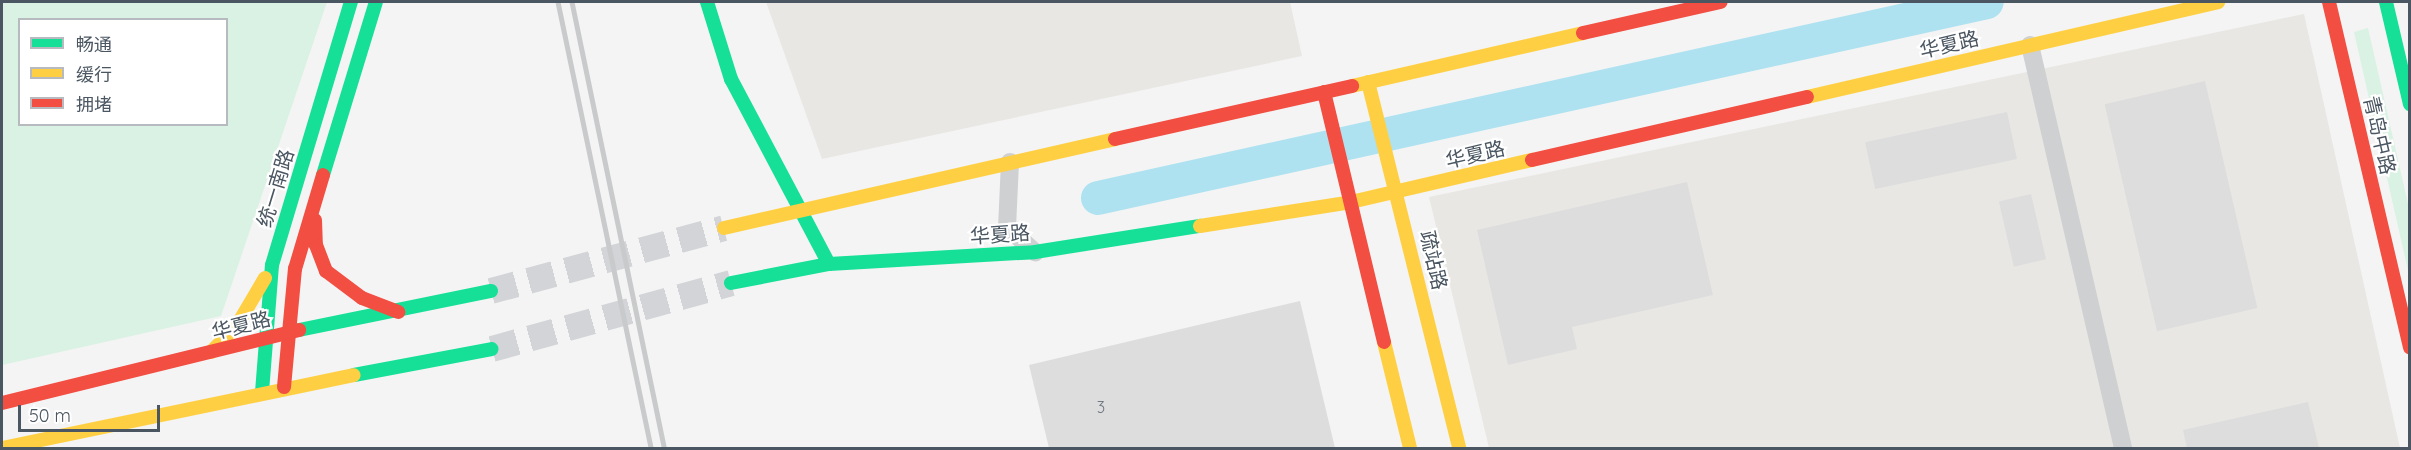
<!DOCTYPE html>
<html>
<head>
<meta charset="utf-8">
<style>
	body { margin:0 }
	#map { position:relative; width:2411px; height:450px; overflow:hidden; background:#f4f4f4; font-family:Quicksand,"Noto Sans SC",sans-serif }
	div>[style] { position:absolute }
	.commercial>* { inset:0; background:#e8e7e3 }
	.green>* { inset:0; background:#d9f2e3 }
	.river>* { height:34px; margin:-17px; padding:0 17px; transform-origin:17px; border-radius:17px; background:#aee2f0 }
	.building>* { inset:0; background:#ddddde; transform-origin:0 0 }
	.secondary-tunnel>* { height:26px; margin-top:-13px; transform-origin:0; background:repeating-linear-gradient(90deg,#d2d4d7 0 26px,transparent 0 39px) }
	.street>* { height:18px; margin:-9px; padding:0 9px; transform-origin:9px; border-radius:9px; background:#ced0d2 }
	.fast>* { height:14px; margin:-7px; padding:0 7px; transform-origin:7px; border-radius:7px; background:#16e098 }
	.slow>* { height:14px; margin:-7px; padding:0 7px; transform-origin:7px; border-radius:7px; background:#ffcf43 }
	.jam>* { height:14px; margin:-7px; padding:0 7px; transform-origin:7px; border-radius:7px; background:#f24e42 }
	.rail>* { height:4.5px; margin:-2.25px; padding:0 2.25px; transform-origin:2.25px; border-radius:2.25px; background:#c9cacc }
	span { translate:-50% -50%; white-space:nowrap; text-align:center; line-height:1.15; -webkit-text-stroke:4.5px #fff; paint-order:stroke }
	.number-label { font-size:16px; color:#707881 }
	.number-label span { -webkit-text-stroke-width:0 }
	.street-label { font-size:20px; color:#4a5661 }
	.frame { position:absolute; inset:0; border:3px solid #4a5661; pointer-events:none }
	.legend { position:absolute; left:18px; top:18px; width:210px; height:108px; box-sizing:border-box; background:#fff; border:2px solid #b7bbc0; margin:0; padding:8px 10px; list-style:none; font-size:18px; color:#4a5661 }
	.legend li { display:flex; align-items:center; gap:12px; height:30px }
	.legend b { width:30px; border:2px solid #b7bbc0 }
	.scale { position:absolute; left:18px; top:405px; width:142px; height:27px; box-sizing:border-box; border:3px solid #4a5661; border-top:0; padding-left:8px; font-size:18px; line-height:21px; white-space:nowrap; color:#4a5661; -webkit-text-stroke:4px #fff; paint-order:stroke }
</style>
</head>
<body>
<div id="map">
	<div class="commercial">
		<div style="clip-path:polygon(766px 2px,1290px 2px,1302px 56px,822px 159px)"></div>
		<div style="clip-path:polygon(2304px 14px,2400px 448px,1489px 448px,1429px 197px)"></div>
	</div>
	<div class="green">
		<div style="clip-path:polygon(evenodd,2px 2px,327px 2px,221px 316px,2px 365px,2px 2px,20px 20px,226px 20px,226px 124px,20px 124px,20px 20px)"></div>
		<div style="clip-path:polygon(2368px 28px,2409px 208px,2409px 275px,2354px 32px)"></div>
	</div>
	<div class="river">
		<div style="left:1098px;top:198px;width:910px;rotate:-12.43deg"></div>
	</div>
	<div class="building">
		<div style="left:2205px;top:81px;width:233px;height:103px;rotate:77deg"></div>
		<div style="left:2007px;top:112px;width:48px;height:145px;rotate:78deg"></div>
		<div style="clip-path:polygon(1687px 182px,1713px 295px,1572px 327px,1577px 349px,1508px 365px,1477px 230px)"></div>
		<div style="left:2031px;top:194px;width:67px;height:33px;rotate:77deg"></div>
		<div style="clip-path:polygon(1300px 301px,1335px 448px,1049px 448px,1029px 365px)"></div>
		<div style="clip-path:polygon(2308px 402px,2319px 448px,2187px 448px,2183px 430px)"></div>
	</div>
	<div class="secondary-tunnel">
		<div style="left:491px;top:291px;width:241px;rotate:-15.1deg"></div>
		<div style="left:492px;top:349px;width:248px;rotate:-15.4deg"></div>
	</div>
	<div class="street">
		<div style="left:2030px;top:45px;width:414px;rotate:77deg"></div>
		<div style="left:1010px;top:162px;width:65px;rotate:92.6deg"></div>
		<div style="left:1007px;top:227px;width:38px;rotate:42deg"></div>
	</div>
	<div class="fast">
		<div style="left:707px;top:2px;width:81px;rotate:72.7deg"></div>
		<div style="left:731px;top:79px;width:209px;rotate:62.1deg"></div>
		<div style="left:2386px;top:2px;width:105px;rotate:76.8deg"></div>
		<div style="left:323px;top:175px;width:181px;rotate:-73deg"></div>
		<div style="left:731px;top:283px;width:100px;rotate:-11deg"></div>
		<div style="left:829px;top:264px;width:206px;rotate:-3.3deg"></div>
		<div style="left:1035px;top:252px;width:167px;rotate:-9deg"></div>
		<div style="left:299px;top:330px;width:196px;rotate:-11.5deg"></div>
		<div style="left:354px;top:375px;width:140px;rotate:-10.7deg"></div>
		<div style="left:262px;top:392px;width:127px;rotate:-85.5deg"></div>
		<div style="left:272px;top:265px;width:275px;rotate:-73.3deg"></div>
	</div>
	<div class="slow">
		<div style="left:1368px;top:82px;width:377px;rotate:76deg"></div>
		<div style="left:1352px;top:86px;width:237px;rotate:-12.9deg"></div>
		<div style="left:1807px;top:97px;width:422px;rotate:-13deg"></div>
		<div style="left:1200px;top:226px;width:153px;rotate:-9deg"></div>
		<div style="left:1351px;top:202px;width:186px;rotate:-13.1deg"></div>
		<div style="left:724px;top:228px;width:401px;rotate:-12.8deg"></div>
		<div style="left:1384px;top:342px;width:109px;rotate:76.2deg"></div>
		<div style="left:211px;top:352px;width:35px;rotate:-45deg"></div>
		<div style="left:236px;top:327px;width:57px;rotate:-59.4deg"></div>
		<div style="left:2px;top:448px;width:359px;rotate:-11.7deg"></div>
	</div>
	<div class="jam">
		<div style="left:2329px;top:2px;width:355px;rotate:76.8deg"></div>
		<div style="left:1583px;top:33px;width:141px;rotate:-12.7deg"></div>
		<div style="left:1324px;top:92px;width:257px;rotate:76.5deg"></div>
		<div style="left:1115px;top:139px;width:243px;rotate:-12.6deg"></div>
		<div style="left:1532px;top:160px;width:282px;rotate:-12.9deg"></div>
		<div style="left:315px;top:220px;width:25px;rotate:88deg"></div>
		<div style="left:316px;top:245px;width:28px;rotate:69deg"></div>
		<div style="left:326px;top:271px;width:45px;rotate:36.9deg"></div>
		<div style="left:362px;top:298px;width:39px;rotate:21deg"></div>
		<div style="left:284px;top:387px;width:119px;rotate:-84.7deg"></div>
		<div style="left:295px;top:269px;width:98px;rotate:-73.4deg"></div>
		<div style="left:2px;top:403px;width:306px;rotate:-13.8deg"></div>
	</div>
	<div class="rail">
		<div style="left:558px;top:2px;width:456px;rotate:78.2deg"></div>
		<div style="left:572px;top:2px;width:455px;rotate:78.3deg"></div>
	</div>
	<div class="number-label">
		<span style="left:1101px;top:407px">3</span>
	</div>
	<div class="street-label">
		<span style="left:1949px;top:44px;rotate:-13deg">华夏路</span>
		<span style="left:2380px;top:135px;rotate:77deg">青岛中路</span>
		<span style="left:1475px;top:154px;rotate:-13deg">华夏路</span>
		<span style="left:275px;top:188px;rotate:-73deg">统一南路</span>
		<span style="left:1000px;top:234px;rotate:-4deg">华夏路</span>
		<span style="left:1434px;top:260px;rotate:77deg">疏站路</span>
		<span style="left:241px;top:325px;rotate:-14deg">华夏路</span>
	</div>
	<div class="frame"></div>
	<ul class="legend">
	<li><b style="height:8px;background:#16e098"></b>畅通</li>
	<li><b style="height:8px;background:#ffcf43"></b>缓行</li>
	<li><b style="height:8px;background:#f24e42"></b>拥堵</li>
	</ul>
	<div class="scale">50 m</div>
</div>
</body>
</html>
